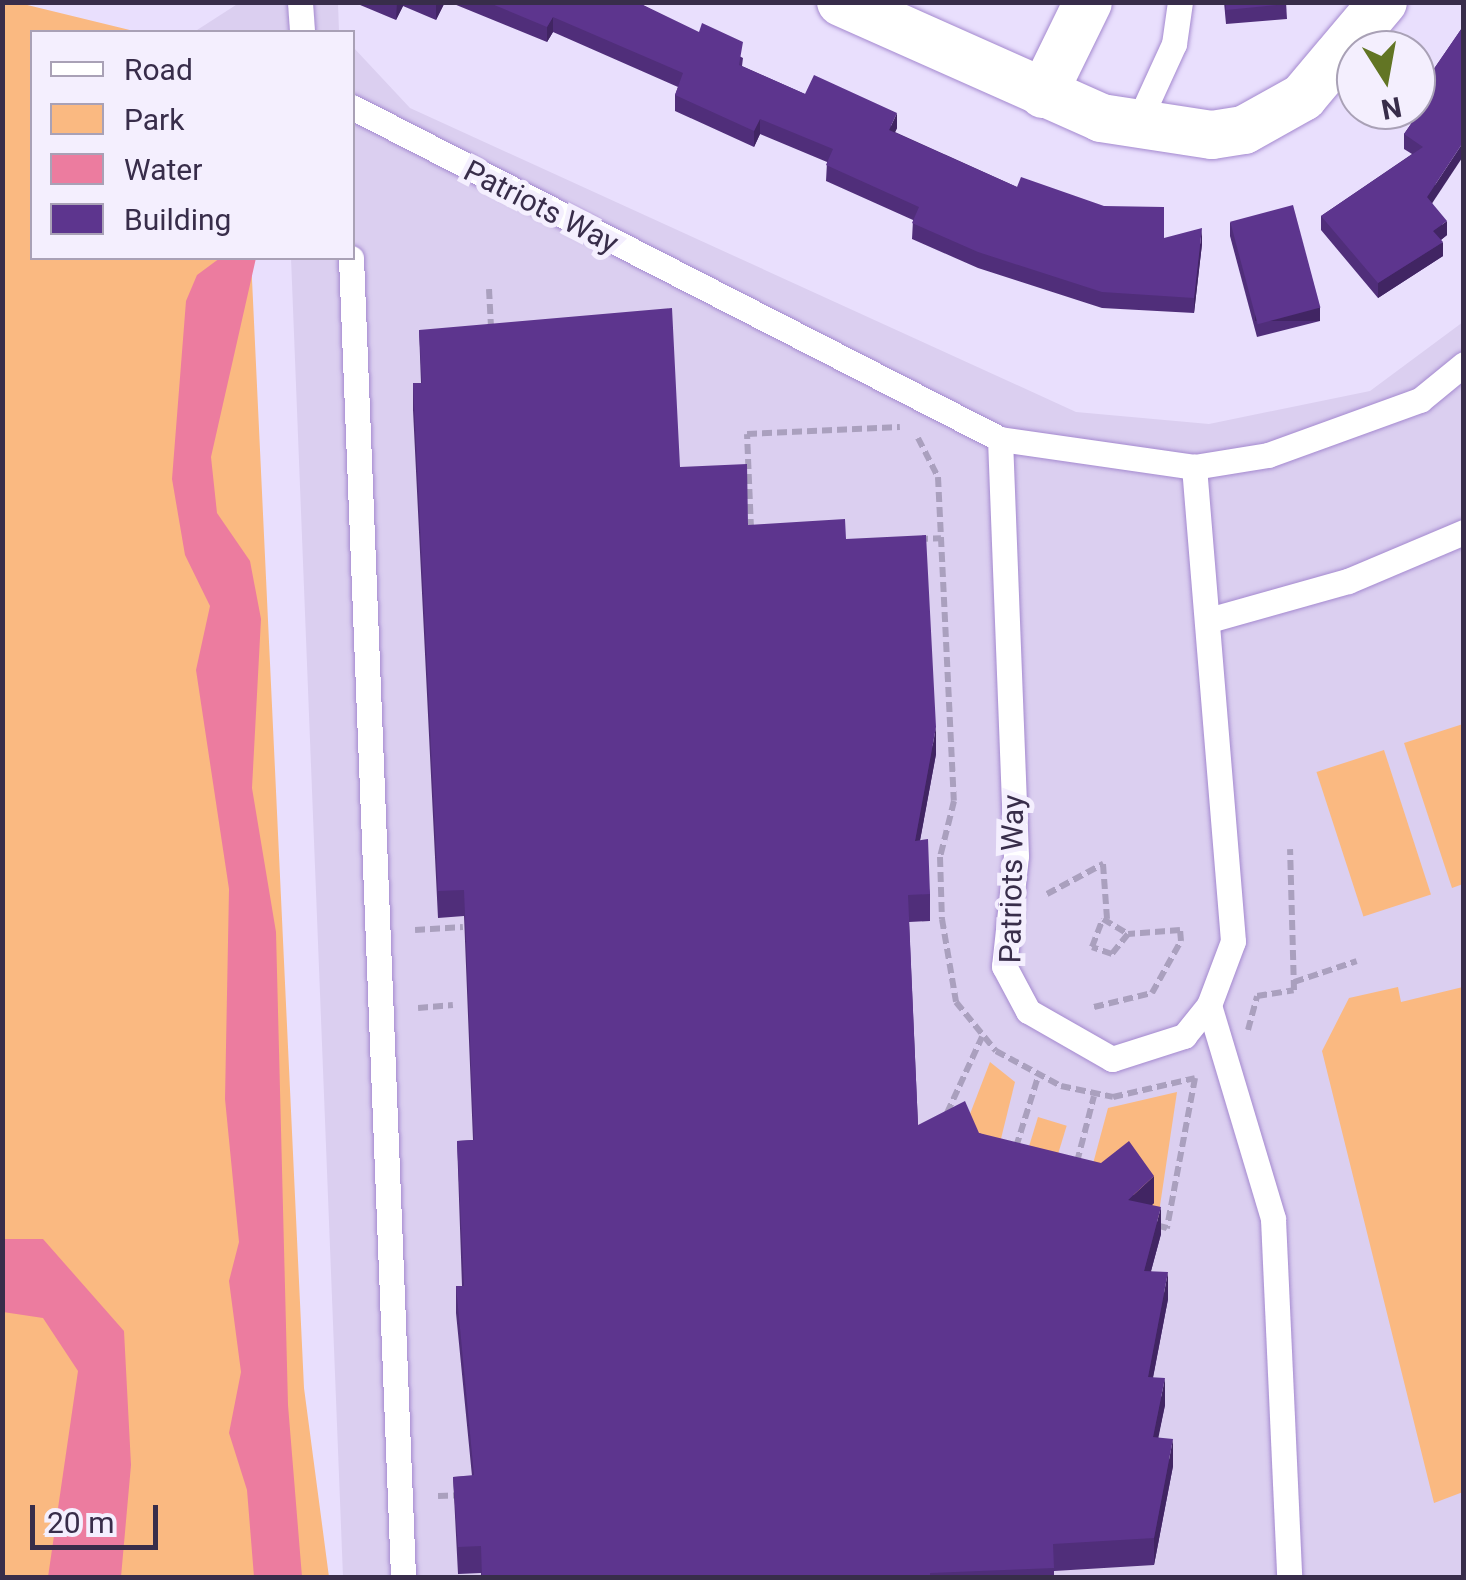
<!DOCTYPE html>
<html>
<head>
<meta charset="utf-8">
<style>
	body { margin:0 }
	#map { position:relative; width:1466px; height:1580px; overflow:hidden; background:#e9dffd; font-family:Roboto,sans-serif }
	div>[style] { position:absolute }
	.built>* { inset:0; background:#dbcff0 }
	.green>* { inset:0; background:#fab981; transform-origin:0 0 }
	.water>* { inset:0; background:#ec7c9f }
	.path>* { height:6px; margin-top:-3px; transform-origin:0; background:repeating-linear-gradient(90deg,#aaa0be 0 10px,transparent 0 15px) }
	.roads { filter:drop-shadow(0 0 2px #a489cf) drop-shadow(0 0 2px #a489cf) }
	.lane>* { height:25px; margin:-12.5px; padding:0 12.5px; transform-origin:12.5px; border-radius:12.5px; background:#fff }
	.street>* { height:48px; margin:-24px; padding:0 24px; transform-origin:24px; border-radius:24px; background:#fff }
	.wall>* { inset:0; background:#502e7a }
	.shaded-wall>* { inset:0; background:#412563; transform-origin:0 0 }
	.building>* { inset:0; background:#5d358e; transform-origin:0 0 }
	span { translate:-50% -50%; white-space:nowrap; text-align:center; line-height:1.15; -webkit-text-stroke:10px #f4effe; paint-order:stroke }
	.street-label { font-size:30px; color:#382d4a }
	.frame { position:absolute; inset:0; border:5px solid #382d4a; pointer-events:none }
	.legend { position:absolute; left:30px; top:30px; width:325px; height:230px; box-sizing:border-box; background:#f4effe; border:2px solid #a9a1b6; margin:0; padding:12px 18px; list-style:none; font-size:30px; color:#382d4a }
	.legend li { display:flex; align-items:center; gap:20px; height:50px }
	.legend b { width:50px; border:2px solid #a9a1b6 }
	.north { position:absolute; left:1336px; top:30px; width:100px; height:100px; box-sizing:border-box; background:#f4effe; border:2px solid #a9a1b6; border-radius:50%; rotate:169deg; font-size:28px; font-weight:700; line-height:40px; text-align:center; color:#382d4a }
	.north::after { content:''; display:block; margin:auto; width:35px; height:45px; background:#627524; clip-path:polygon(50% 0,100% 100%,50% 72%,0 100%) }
	.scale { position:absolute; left:30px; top:1505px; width:128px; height:45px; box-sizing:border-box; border:5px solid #382d4a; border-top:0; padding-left:12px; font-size:30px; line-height:35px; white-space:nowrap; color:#382d4a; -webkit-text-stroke:8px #f4effe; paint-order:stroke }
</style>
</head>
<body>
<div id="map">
	<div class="built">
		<div style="clip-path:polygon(239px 3px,338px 3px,339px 32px,194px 32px)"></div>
		<div style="clip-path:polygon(353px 47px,410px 108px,1076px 412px,1209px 424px,1370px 391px,1463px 322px,1463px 1577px,343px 1577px,291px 258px,352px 258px)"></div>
	</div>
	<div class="green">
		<div style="clip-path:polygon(15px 2px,138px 32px,32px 32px,32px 258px,251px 258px,304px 1388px,329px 1577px,3px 1578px,2px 3px)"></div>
		<div style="clip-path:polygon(1463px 724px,1463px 884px,1452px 888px,1404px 743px)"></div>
		<div style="left:1384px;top:750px;width:152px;height:71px;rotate:72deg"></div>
		<div style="clip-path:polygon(1398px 987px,1401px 1002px,1463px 987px,1463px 1492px,1434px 1503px,1322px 1051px,1349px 998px)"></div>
		<div style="clip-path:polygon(990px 1062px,1015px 1082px,995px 1163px,965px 1127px)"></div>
		<div style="clip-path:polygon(1177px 1092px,1158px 1219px,1087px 1186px,1108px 1108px)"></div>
		<div style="left:1038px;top:1117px;width:30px;height:56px;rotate:17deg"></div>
	</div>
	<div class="water">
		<div style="clip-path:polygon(220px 258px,256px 258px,211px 457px,217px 513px,250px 561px,261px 619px,252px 788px,276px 932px,288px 1405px,302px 1577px,254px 1577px,247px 1490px,229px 1433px,241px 1372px,229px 1281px,239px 1242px,225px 1099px,229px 889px,196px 670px,210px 606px,185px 555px,172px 479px,186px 301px,197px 275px)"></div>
		<div style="clip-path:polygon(3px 1239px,43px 1239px,124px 1331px,131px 1465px,121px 1577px,48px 1577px,78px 1371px,43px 1318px,3px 1312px)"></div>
	</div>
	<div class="path">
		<div style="left:489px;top:289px;width:39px;rotate:87deg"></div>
		<div style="left:918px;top:438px;width:44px;rotate:62.9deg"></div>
		<div style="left:938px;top:477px;width:324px;rotate:87.2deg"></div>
		<div style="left:954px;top:801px;width:58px;rotate:104deg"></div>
		<div style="left:940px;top:857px;width:62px;rotate:88.2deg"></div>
		<div style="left:942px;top:919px;width:84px;rotate:80.4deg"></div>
		<div style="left:956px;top:1002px;width:63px;rotate:50.8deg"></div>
		<div style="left:996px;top:1051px;width:74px;rotate:28.3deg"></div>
		<div style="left:1061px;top:1086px;width:53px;rotate:11.9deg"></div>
		<div style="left:1113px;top:1097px;width:84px;rotate:-13deg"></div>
		<div style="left:1195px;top:1078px;width:153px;rotate:100.6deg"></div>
		<div style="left:1167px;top:1228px;width:11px;rotate:-165deg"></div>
		<div style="left:751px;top:529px;width:95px;rotate:-92.4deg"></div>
		<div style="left:747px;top:434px;width:153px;rotate:-2.6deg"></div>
		<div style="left:918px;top:539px;width:23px;rotate:-2deg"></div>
		<div style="left:1047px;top:894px;width:64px;rotate:-28.2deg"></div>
		<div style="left:1103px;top:864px;width:55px;rotate:85.8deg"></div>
		<div style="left:415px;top:930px;width:48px;rotate:-3.6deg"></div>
		<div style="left:1294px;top:982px;width:66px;rotate:-18.4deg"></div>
		<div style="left:1094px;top:1007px;width:60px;rotate:-13.6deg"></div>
		<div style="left:1152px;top:993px;width:60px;rotate:-60.9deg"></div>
		<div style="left:1181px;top:941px;width:11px;rotate:-95deg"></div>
		<div style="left:1180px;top:930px;width:52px;rotate:175.6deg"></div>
		<div style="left:1128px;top:934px;width:26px;rotate:129deg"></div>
		<div style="left:1112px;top:954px;width:21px;rotate:-161deg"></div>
		<div style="left:1092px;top:947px;width:30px;rotate:-69deg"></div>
		<div style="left:1103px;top:919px;width:29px;rotate:31deg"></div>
		<div style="left:418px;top:1008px;width:35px;rotate:-5deg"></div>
		<div style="left:1248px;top:1030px;width:35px;rotate:-75deg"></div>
		<div style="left:1257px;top:996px;width:37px;rotate:-9deg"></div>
		<div style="left:1294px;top:990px;width:141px;rotate:-91.6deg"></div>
		<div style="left:947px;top:1113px;width:84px;rotate:-65.3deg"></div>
		<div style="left:1016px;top:1147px;width:73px;rotate:-72.6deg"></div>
		<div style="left:1077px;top:1162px;width:68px;rotate:-75.6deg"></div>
		<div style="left:438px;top:1496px;width:23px;rotate:-2deg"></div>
	</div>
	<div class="roads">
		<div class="lane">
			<div style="left:300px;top:2px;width:30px;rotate:86deg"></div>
			<div style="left:352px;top:107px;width:728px;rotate:27.13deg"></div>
			<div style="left:1000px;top:439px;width:196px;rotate:8.2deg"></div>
			<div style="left:1194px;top:467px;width:75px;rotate:-9.2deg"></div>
			<div style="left:1268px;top:455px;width:162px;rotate:-19.9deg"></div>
			<div style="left:1420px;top:400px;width:57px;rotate:-39.3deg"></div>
			<div style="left:1135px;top:129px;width:94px;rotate:-65.4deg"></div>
			<div style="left:1174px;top:44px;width:42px;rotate:-81.9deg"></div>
			<div style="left:351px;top:258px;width:1321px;rotate:87.74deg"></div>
			<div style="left:1000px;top:439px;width:417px;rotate:87.8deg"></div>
			<div style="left:1016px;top:856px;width:111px;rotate:96.2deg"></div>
			<div style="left:1004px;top:966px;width:51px;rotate:61.9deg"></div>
			<div style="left:1028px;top:1011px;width:97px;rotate:29.7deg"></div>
			<div style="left:1112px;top:1059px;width:76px;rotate:-17.7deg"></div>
			<div style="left:1184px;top:1036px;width:40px;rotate:-51deg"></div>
			<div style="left:1209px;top:1005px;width:68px;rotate:-69.4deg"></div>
			<div style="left:1233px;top:941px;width:476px;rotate:-94.7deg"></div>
			<div style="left:1209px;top:620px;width:144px;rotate:-15.7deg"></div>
			<div style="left:1348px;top:581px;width:126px;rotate:-22.9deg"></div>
			<div style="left:1209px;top:1005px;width:223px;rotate:73.3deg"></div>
			<div style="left:1273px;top:1219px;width:359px;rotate:87.4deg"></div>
		</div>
		<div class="street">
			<div style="left:841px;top:2px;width:285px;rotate:24deg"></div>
			<div style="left:1101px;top:118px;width:112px;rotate:8.7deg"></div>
			<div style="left:1212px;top:135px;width:32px;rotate:-9deg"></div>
			<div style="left:1244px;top:130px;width:68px;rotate:-29.2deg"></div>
			<div style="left:1303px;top:97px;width:124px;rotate:-49.9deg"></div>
			<div style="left:1043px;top:94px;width:102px;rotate:-63.9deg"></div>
		</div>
	</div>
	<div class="wall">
		<div style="clip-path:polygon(353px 2px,445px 2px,436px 20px,403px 6px,396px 20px)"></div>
		<div style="clip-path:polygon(449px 2px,637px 2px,743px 58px,742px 66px,805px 94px,897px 128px,895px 132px,1017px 187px,1164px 238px,1202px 244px,1194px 313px,1102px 308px,978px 268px,912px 239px,913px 220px,826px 181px,827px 162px,760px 134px,754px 147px,675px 111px,675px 95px,678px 87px,553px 32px,547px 42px)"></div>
		<div style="clip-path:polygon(1224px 2px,1286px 2px,1287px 19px,1226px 24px)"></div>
		<div style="clip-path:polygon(1464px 25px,1432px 203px,1447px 235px,1441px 240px,1443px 256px,1378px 298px,1321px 230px,1321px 216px,1412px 154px,1404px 149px,1404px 134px,1413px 121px,1410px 119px,1410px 110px,1416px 110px,1416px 95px)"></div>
		<div style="clip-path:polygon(1230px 222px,1320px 321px,1257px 337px,1230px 236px)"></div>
		<div style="clip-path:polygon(419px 330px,680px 467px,748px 525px,846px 539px,936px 754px,920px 840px,930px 894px,930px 921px,909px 922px,918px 1125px,979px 1133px,1154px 1203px,1152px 1205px,1161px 1234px,1151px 1271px,1168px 1299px,1153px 1377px,1165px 1405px,1158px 1437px,1173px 1466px,1154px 1565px,1054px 1571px,1054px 1578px,481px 1578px,481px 1573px,458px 1574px,453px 1477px,472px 1476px,456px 1313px,456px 1286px,462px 1286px,457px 1141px,473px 1140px,464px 916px,438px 918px,413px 410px,413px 383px,421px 383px)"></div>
	</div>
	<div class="shaded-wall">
		<div style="clip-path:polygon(397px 2px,403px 2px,403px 6px,396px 20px)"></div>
		<div style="clip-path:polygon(437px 2px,445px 2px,436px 20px,436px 4px)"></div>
		<div style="clip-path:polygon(553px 17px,553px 32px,547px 42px,547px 27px)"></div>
		<div style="clip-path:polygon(897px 113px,897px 128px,889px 145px,889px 130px)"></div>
		<div style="clip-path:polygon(760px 119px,760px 134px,754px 147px,754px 131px)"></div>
		<div style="clip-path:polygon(1464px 141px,1464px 155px,1427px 211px,1427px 197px)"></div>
		<div style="clip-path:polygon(1447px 221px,1447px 235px,1433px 246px,1433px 231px)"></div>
		<div style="clip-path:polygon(1202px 228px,1202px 244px,1194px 313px,1194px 298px)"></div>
		<div style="clip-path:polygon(1443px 242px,1443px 256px,1378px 298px,1378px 283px)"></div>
		<div style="left:1320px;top:307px;width:14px;height:65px;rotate:90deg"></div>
		<div style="clip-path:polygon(936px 727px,936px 754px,915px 868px,915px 841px)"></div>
		<div style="clip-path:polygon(1154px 1176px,1154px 1203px,1128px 1226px,1128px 1200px)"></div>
		<div style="clip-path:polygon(1161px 1207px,1161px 1234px,1144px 1297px,1144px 1271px)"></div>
		<div style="clip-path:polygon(1168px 1272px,1168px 1299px,1148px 1404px,1148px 1377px)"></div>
		<div style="clip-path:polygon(1165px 1378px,1165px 1405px,1153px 1464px,1153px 1437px)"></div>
		<div style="clip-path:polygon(1173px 1439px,1173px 1466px,1154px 1565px,1154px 1538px)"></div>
	</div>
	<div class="building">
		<div style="clip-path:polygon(487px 2px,637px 2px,699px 32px,702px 23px,743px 42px,739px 65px,805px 94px,814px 75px,897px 113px,889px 130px,1017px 187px,1021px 177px,1104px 206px,1164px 207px,1164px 238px,1202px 228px,1194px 298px,1102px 292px,978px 252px,912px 223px,919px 207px,826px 165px,833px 149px,760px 119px,754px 131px,675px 95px,683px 73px,553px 17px,547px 27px)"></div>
		<div style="clip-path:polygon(1226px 2px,1286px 2px,1287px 4px,1226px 10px)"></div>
		<div style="clip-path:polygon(1464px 25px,1464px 141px,1427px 197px,1447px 221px,1433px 231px,1443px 242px,1378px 283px,1321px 216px,1423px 147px,1404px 134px,1420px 111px,1416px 108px,1416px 95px)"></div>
		<div style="left:1293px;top:205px;width:106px;height:65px;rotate:75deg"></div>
		<div style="clip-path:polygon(672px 308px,680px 467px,747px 464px,748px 525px,845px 519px,846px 539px,926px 535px,936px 727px,915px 841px,928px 839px,930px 894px,908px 895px,918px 1125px,965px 1101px,979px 1133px,1101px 1163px,1129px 1141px,1154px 1176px,1128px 1200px,1161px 1207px,1144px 1271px,1168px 1272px,1148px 1377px,1165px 1378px,1153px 1437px,1173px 1439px,1154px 1538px,1053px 1544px,1054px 1568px,930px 1573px,930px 1578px,482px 1578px,481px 1546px,458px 1547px,453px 1477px,474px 1475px,456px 1286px,464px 1286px,457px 1141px,474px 1140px,464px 890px,438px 891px,413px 383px,422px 383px,419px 330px)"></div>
	</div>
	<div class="street-label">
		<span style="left:541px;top:207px;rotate:27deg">Patriots Way</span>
		<span style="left:1012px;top:879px;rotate:-89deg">Patriots Way</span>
	</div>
	<div class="frame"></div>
	<ul class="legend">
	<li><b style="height:12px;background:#fff"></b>Road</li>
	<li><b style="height:28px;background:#fab981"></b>Park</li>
	<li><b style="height:28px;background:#ec7c9f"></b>Water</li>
	<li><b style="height:28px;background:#5d358e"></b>Building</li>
	</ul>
	<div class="north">N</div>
	<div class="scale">20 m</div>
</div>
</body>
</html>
